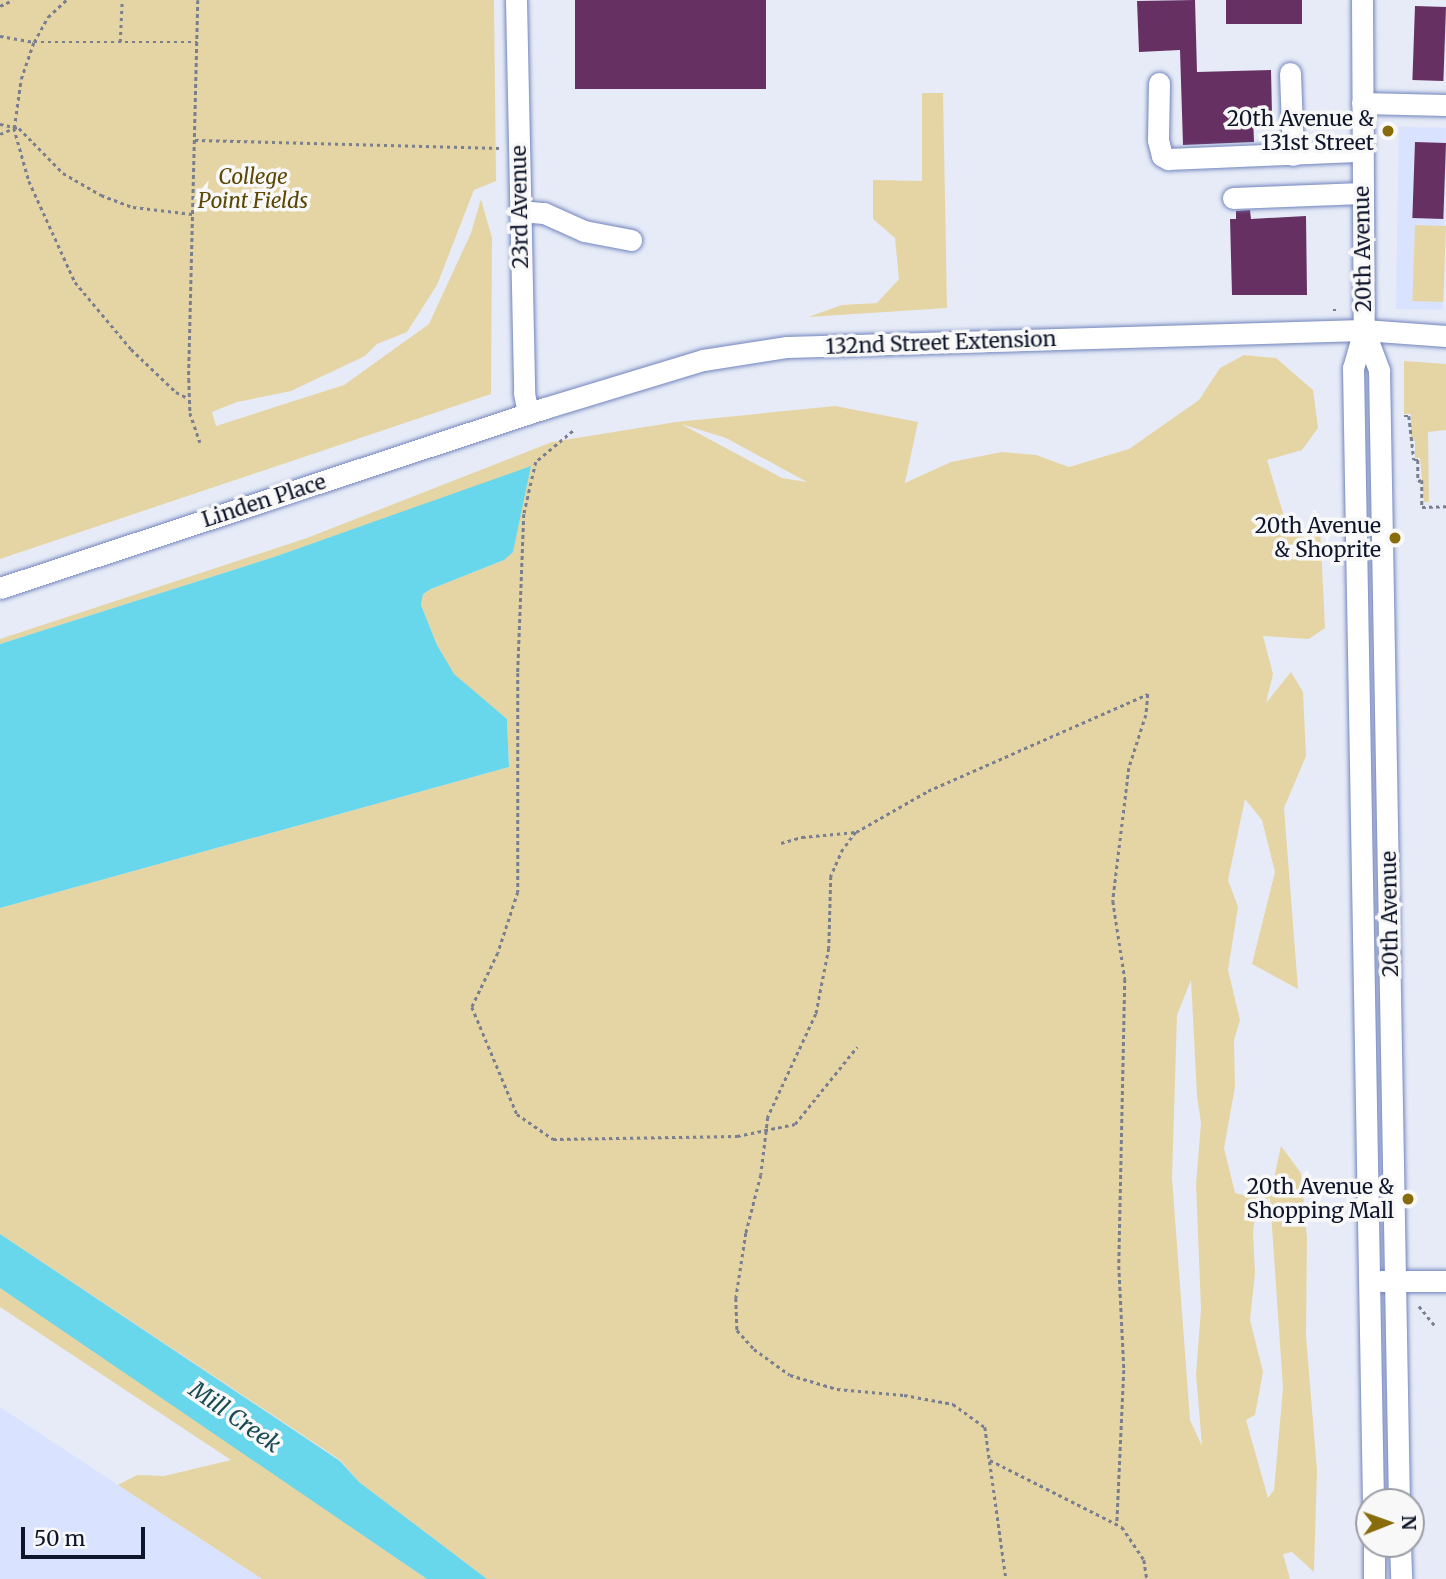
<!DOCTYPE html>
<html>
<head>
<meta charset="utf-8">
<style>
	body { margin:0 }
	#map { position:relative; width:1446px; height:1579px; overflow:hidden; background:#e6ebf7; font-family:Merriweather,serif }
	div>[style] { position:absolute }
	.built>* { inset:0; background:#d9e3ff; transform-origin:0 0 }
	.green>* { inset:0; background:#e6d5a4; transform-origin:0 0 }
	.water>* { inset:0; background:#68d7eb }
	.building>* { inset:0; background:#673063; transform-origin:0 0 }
	.path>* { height:2.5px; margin-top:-1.25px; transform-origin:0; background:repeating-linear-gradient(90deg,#7a7f90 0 3.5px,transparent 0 7px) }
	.roads { filter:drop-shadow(0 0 2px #7284bd) drop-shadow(0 0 2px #7284bd) }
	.minor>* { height:21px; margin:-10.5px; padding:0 10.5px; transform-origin:10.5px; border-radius:10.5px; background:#fff }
	.dots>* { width:19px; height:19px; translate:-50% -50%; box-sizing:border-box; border:4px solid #f8f8f8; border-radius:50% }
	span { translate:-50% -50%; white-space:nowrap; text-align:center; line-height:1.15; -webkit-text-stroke:7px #f8f8f8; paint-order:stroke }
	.poi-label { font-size:21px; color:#0f152a }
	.right { translate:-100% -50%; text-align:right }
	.park-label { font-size:21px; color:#5b4805; font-style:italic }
	.street-label { font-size:21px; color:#0f152a }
	.water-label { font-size:23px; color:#194b53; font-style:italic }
	.north { position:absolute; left:1355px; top:1488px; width:70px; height:70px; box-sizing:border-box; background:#f8f8f8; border:2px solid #9b9da6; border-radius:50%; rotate:89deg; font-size:19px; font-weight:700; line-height:28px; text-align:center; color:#0f152a }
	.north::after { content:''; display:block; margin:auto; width:24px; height:32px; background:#886c0b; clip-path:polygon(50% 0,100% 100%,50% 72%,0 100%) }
	.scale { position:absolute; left:21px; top:1527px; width:124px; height:32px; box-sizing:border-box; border:4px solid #0f152a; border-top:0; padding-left:9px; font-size:21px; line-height:24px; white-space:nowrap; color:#0f152a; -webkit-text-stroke:5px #f8f8f8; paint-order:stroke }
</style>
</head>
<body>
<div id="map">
	<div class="built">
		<div style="left:1399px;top:127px;width:47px;height:182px;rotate:1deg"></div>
		<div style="clip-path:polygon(0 1407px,118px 1485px,262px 1579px,0 1579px)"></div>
	</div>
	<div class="green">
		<div style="clip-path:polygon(0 0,494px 0,496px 181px,474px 190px,437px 285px,407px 332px,377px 344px,365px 356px,291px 391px,237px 402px,212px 412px,216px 426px,344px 385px,429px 324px,471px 233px,481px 199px,492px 238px,491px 394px,0 559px)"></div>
		<div style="clip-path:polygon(922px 93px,943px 93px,947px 308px,808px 317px,842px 305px,877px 303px,899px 279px,895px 238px,873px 219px,873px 180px,922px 181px)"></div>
		<div style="left:1415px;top:225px;width:31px;height:76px;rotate:2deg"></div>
		<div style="clip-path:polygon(evenodd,1244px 355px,1276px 358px,1313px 390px,1318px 428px,1302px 450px,1267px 460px,1289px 533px,1320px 526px,1325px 628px,1309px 639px,1263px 636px,1273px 674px,1266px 703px,1291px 672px,1303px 692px,1306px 756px,1284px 808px,1298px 989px,1252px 964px,1275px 872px,1262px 820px,1245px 799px,1228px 880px,1238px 907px,1228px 970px,1240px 1020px,1234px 1040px,1235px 1087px,1224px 1148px,1235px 1193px,1247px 1196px,1259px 1187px,1270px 1197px,1281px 1146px,1301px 1173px,1307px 1238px,1306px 1336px,1317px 1470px,1314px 1572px,1292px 1552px,1283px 1554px,1290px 1579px,487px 1579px,359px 1482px,340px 1460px,0 1234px,0 908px,509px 767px,507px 719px,454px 675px,437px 645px,421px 605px,423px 594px,431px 589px,504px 560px,531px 467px,274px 557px,0 644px,0 639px,307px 538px,552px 442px,676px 422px,835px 406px,918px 422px,905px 483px,951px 462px,1002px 452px,1036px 455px,1069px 467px,1129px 449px,1199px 400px,1220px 368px,1244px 355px,681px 424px,726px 438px,807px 482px,782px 478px,681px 424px,1244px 355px,1191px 980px,1197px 1096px,1201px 1123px,1196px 1184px,1201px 1309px,1196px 1374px,1202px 1446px,1190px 1420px,1172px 1178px,1177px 1015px,1191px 980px,1244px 355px,1270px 1198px,1283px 1388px,1274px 1490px,1268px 1498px,1246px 1420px,1255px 1415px,1263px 1372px,1250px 1320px,1255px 1273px,1253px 1233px,1257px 1203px,1270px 1198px)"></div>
		<div style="clip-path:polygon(1404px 361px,1446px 364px,1446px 430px,1428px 432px,1429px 502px,1424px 502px,1420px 458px,1415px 458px,1415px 441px,1411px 441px,1411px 414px,1404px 414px)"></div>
		<div style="clip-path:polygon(0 1288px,82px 1342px,427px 1579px,262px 1579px,118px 1485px,137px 1475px,164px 1476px,231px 1460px,0 1307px)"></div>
	</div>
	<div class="water">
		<div style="clip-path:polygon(531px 466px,513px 552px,504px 560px,431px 589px,423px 594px,421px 605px,437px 645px,454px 674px,507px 719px,509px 767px,0 908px,0 644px,274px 557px)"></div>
		<div style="clip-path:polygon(0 1234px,340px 1461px,359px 1482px,487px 1579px,427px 1579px,0 1288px)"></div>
	</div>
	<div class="building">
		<div style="left:575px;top:0;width:191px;height:89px"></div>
		<div style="clip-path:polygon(1195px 0,1197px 72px,1271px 70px,1272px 115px,1253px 115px,1254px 142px,1183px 145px,1180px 50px,1139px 52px,1137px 1px)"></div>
		<div style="left:1226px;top:0;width:76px;height:24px"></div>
		<div style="left:1415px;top:6px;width:31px;height:74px;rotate:2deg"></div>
		<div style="left:1415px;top:142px;width:31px;height:76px;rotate:2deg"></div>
		<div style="clip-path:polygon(1250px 210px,1251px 219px,1306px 216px,1307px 295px,1232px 295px,1230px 219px,1236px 219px,1236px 211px)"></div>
	</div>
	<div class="path">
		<div style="left:198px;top:0;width:379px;rotate:91.4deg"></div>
		<div style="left:189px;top:379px;width:34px;rotate:88deg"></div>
		<div style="left:190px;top:413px;width:31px;rotate:71deg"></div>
		<div style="left:0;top:6px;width:14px;rotate:-25deg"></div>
		<div style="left:0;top:36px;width:35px;rotate:10deg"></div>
		<div style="left:34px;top:42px;width:163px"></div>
		<div style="left:120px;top:42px;width:42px;rotate:-87.3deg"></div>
		<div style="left:0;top:124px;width:19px;rotate:12deg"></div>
		<div style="left:19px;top:128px;width:63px;rotate:45.6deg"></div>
		<div style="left:63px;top:173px;width:44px;rotate:30.1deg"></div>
		<div style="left:101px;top:195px;width:34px;rotate:21deg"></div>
		<div style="left:133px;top:207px;width:60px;rotate:6.7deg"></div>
		<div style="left:14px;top:128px;width:55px;rotate:74.2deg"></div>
		<div style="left:29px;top:181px;width:111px;rotate:65.5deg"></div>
		<div style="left:75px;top:282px;width:87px;rotate:50.1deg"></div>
		<div style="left:131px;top:349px;width:62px;rotate:43.7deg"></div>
		<div style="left:176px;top:392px;width:13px;rotate:27deg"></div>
		<div style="left:0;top:134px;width:15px;rotate:-23deg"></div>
		<div style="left:14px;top:128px;width:49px;rotate:-81.9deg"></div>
		<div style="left:21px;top:79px;width:39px;rotate:-71deg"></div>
		<div style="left:34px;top:42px;width:29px;rotate:-61deg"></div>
		<div style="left:48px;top:17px;width:25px;rotate:-43deg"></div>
		<div style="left:195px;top:140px;width:305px;rotate:1.5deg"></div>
		<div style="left:1333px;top:310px;width:5px"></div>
		<div style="left:1404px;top:416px;width:5px"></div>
		<div style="left:1409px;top:416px;width:44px;rotate:83.5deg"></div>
		<div style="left:1414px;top:460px;width:4px"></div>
		<div style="left:1418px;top:460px;width:21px;rotate:90deg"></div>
		<div style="left:1418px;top:481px;width:4px;rotate:-14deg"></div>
		<div style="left:1422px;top:480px;width:27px;rotate:90deg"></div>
		<div style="left:1422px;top:507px;width:24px;rotate:-2deg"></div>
		<div style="left:573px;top:431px;width:48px;rotate:140deg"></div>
		<div style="left:536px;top:462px;width:53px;rotate:103deg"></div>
		<div style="left:524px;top:514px;width:159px;rotate:92.2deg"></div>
		<div style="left:518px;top:673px;width:219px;rotate:90deg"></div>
		<div style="left:518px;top:892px;width:64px;rotate:108.2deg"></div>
		<div style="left:498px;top:953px;width:60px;rotate:115.7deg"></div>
		<div style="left:472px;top:1007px;width:116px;rotate:67.2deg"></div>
		<div style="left:517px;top:1114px;width:44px;rotate:34.8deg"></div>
		<div style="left:553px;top:1139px;width:184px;rotate:-0.9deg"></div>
		<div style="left:737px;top:1136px;width:59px;rotate:-11.7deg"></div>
		<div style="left:795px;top:1124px;width:99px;rotate:-51.2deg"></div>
		<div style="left:856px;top:832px;width:21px;rotate:127deg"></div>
		<div style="left:843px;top:849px;width:30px;rotate:114deg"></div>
		<div style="left:831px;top:876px;width:72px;rotate:91.6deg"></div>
		<div style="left:829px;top:948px;width:67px;rotate:101.1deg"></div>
		<div style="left:816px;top:1014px;width:114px;rotate:115deg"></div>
		<div style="left:768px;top:1117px;width:58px;rotate:96.9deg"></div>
		<div style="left:761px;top:1175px;width:60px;rotate:104.5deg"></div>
		<div style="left:746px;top:1233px;width:66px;rotate:98.7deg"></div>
		<div style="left:736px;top:1298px;width:32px;rotate:88deg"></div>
		<div style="left:737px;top:1330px;width:25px;rotate:48deg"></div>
		<div style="left:754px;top:1349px;width:44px;rotate:35.8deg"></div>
		<div style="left:790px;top:1375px;width:49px;rotate:16.6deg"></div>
		<div style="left:837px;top:1389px;width:67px;rotate:5.1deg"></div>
		<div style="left:904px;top:1395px;width:50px;rotate:10.4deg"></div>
		<div style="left:953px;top:1404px;width:39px;rotate:36deg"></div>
		<div style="left:985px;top:1427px;width:153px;rotate:82.1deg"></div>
		<div style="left:781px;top:843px;width:22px;rotate:-16deg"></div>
		<div style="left:802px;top:837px;width:54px;rotate:-5.3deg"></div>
		<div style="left:856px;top:832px;width:83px;rotate:-29.7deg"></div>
		<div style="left:928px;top:791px;width:240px;rotate:-23.8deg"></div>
		<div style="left:1148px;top:694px;width:21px;rotate:95deg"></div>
		<div style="left:1146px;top:715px;width:56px;rotate:107.8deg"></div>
		<div style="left:1129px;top:768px;width:134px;rotate:96.9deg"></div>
		<div style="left:1113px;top:901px;width:79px;rotate:81.3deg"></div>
		<div style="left:1125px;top:979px;width:287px;rotate:91.2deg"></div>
		<div style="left:1119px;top:1266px;width:104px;rotate:87.2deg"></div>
		<div style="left:1124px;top:1370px;width:154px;rotate:92.6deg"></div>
		<div style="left:1419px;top:1306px;width:27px;rotate:51deg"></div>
		<div style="left:990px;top:1460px;width:148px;rotate:26.9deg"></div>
		<div style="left:1122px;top:1527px;width:40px;rotate:56deg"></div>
		<div style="left:1144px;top:1560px;width:19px;rotate:81deg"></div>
	</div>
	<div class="roads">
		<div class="minor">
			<div style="left:516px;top:0;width:393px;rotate:88.8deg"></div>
			<div style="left:524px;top:393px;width:21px;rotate:79deg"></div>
			<div style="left:1362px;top:0;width:330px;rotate:89.7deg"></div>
			<div style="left:1364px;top:330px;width:40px;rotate:106deg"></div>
			<div style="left:1353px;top:368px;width:1134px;rotate:88.99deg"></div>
			<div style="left:1290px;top:73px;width:82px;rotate:87.9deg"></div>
			<div style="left:1159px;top:83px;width:57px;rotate:91deg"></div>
			<div style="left:1158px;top:140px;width:16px;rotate:76deg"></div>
			<div style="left:1162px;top:156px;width:7px;rotate:27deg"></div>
			<div style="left:1168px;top:159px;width:194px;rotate:-2.4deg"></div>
			<div style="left:1362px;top:103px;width:84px;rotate:1.4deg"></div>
			<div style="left:1233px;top:198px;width:129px;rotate:-2.2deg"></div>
			<div style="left:520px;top:211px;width:24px;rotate:5deg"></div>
			<div style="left:544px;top:213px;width:44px;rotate:24.2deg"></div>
			<div style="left:584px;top:231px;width:48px;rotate:10.8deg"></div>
			<div style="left:1364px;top:330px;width:43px;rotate:69.4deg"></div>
			<div style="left:1379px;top:370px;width:1132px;rotate:88.99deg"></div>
			<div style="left:0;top:588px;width:574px;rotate:-18.28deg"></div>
			<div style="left:545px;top:408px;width:165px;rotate:-16.9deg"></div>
			<div style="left:703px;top:360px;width:85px;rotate:-8.8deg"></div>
			<div style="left:787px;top:347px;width:577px;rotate:-1.69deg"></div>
			<div style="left:1364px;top:330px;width:82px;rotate:4.2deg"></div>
			<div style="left:1381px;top:1281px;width:65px"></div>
			<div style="left:1374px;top:1544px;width:35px;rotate:90deg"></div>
			<div style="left:1400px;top:1544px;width:35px;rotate:88deg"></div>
		</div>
	</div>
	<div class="dots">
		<div style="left:1388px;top:131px;background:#886c0b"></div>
		<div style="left:1395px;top:538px;background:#886c0b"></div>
		<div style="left:1408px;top:1199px;background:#886c0b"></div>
	</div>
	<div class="poi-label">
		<span class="right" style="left:1374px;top:131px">20th Avenue &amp;<br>131st Street</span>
		<span class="right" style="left:1381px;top:538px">20th Avenue<br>&amp; Shoprite</span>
		<span class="right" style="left:1394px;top:1199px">20th Avenue &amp;<br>Shopping Mall</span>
	</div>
	<div class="park-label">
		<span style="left:253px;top:189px">College<br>Point Fields</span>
	</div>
	<div class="street-label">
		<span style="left:520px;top:207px;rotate:-91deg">23rd Avenue</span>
		<span style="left:1363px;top:249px;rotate:-91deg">20th Avenue</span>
		<span style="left:941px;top:343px;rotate:-2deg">132nd Street Extension</span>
		<span style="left:264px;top:501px;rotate:-18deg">Linden Place</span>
		<span style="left:1390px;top:914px;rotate:-91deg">20th Avenue</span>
	</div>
	<div class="water-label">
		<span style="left:235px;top:1417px;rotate:35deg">Mill Creek</span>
	</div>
	<div class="north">N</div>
	<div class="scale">50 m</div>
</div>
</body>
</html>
